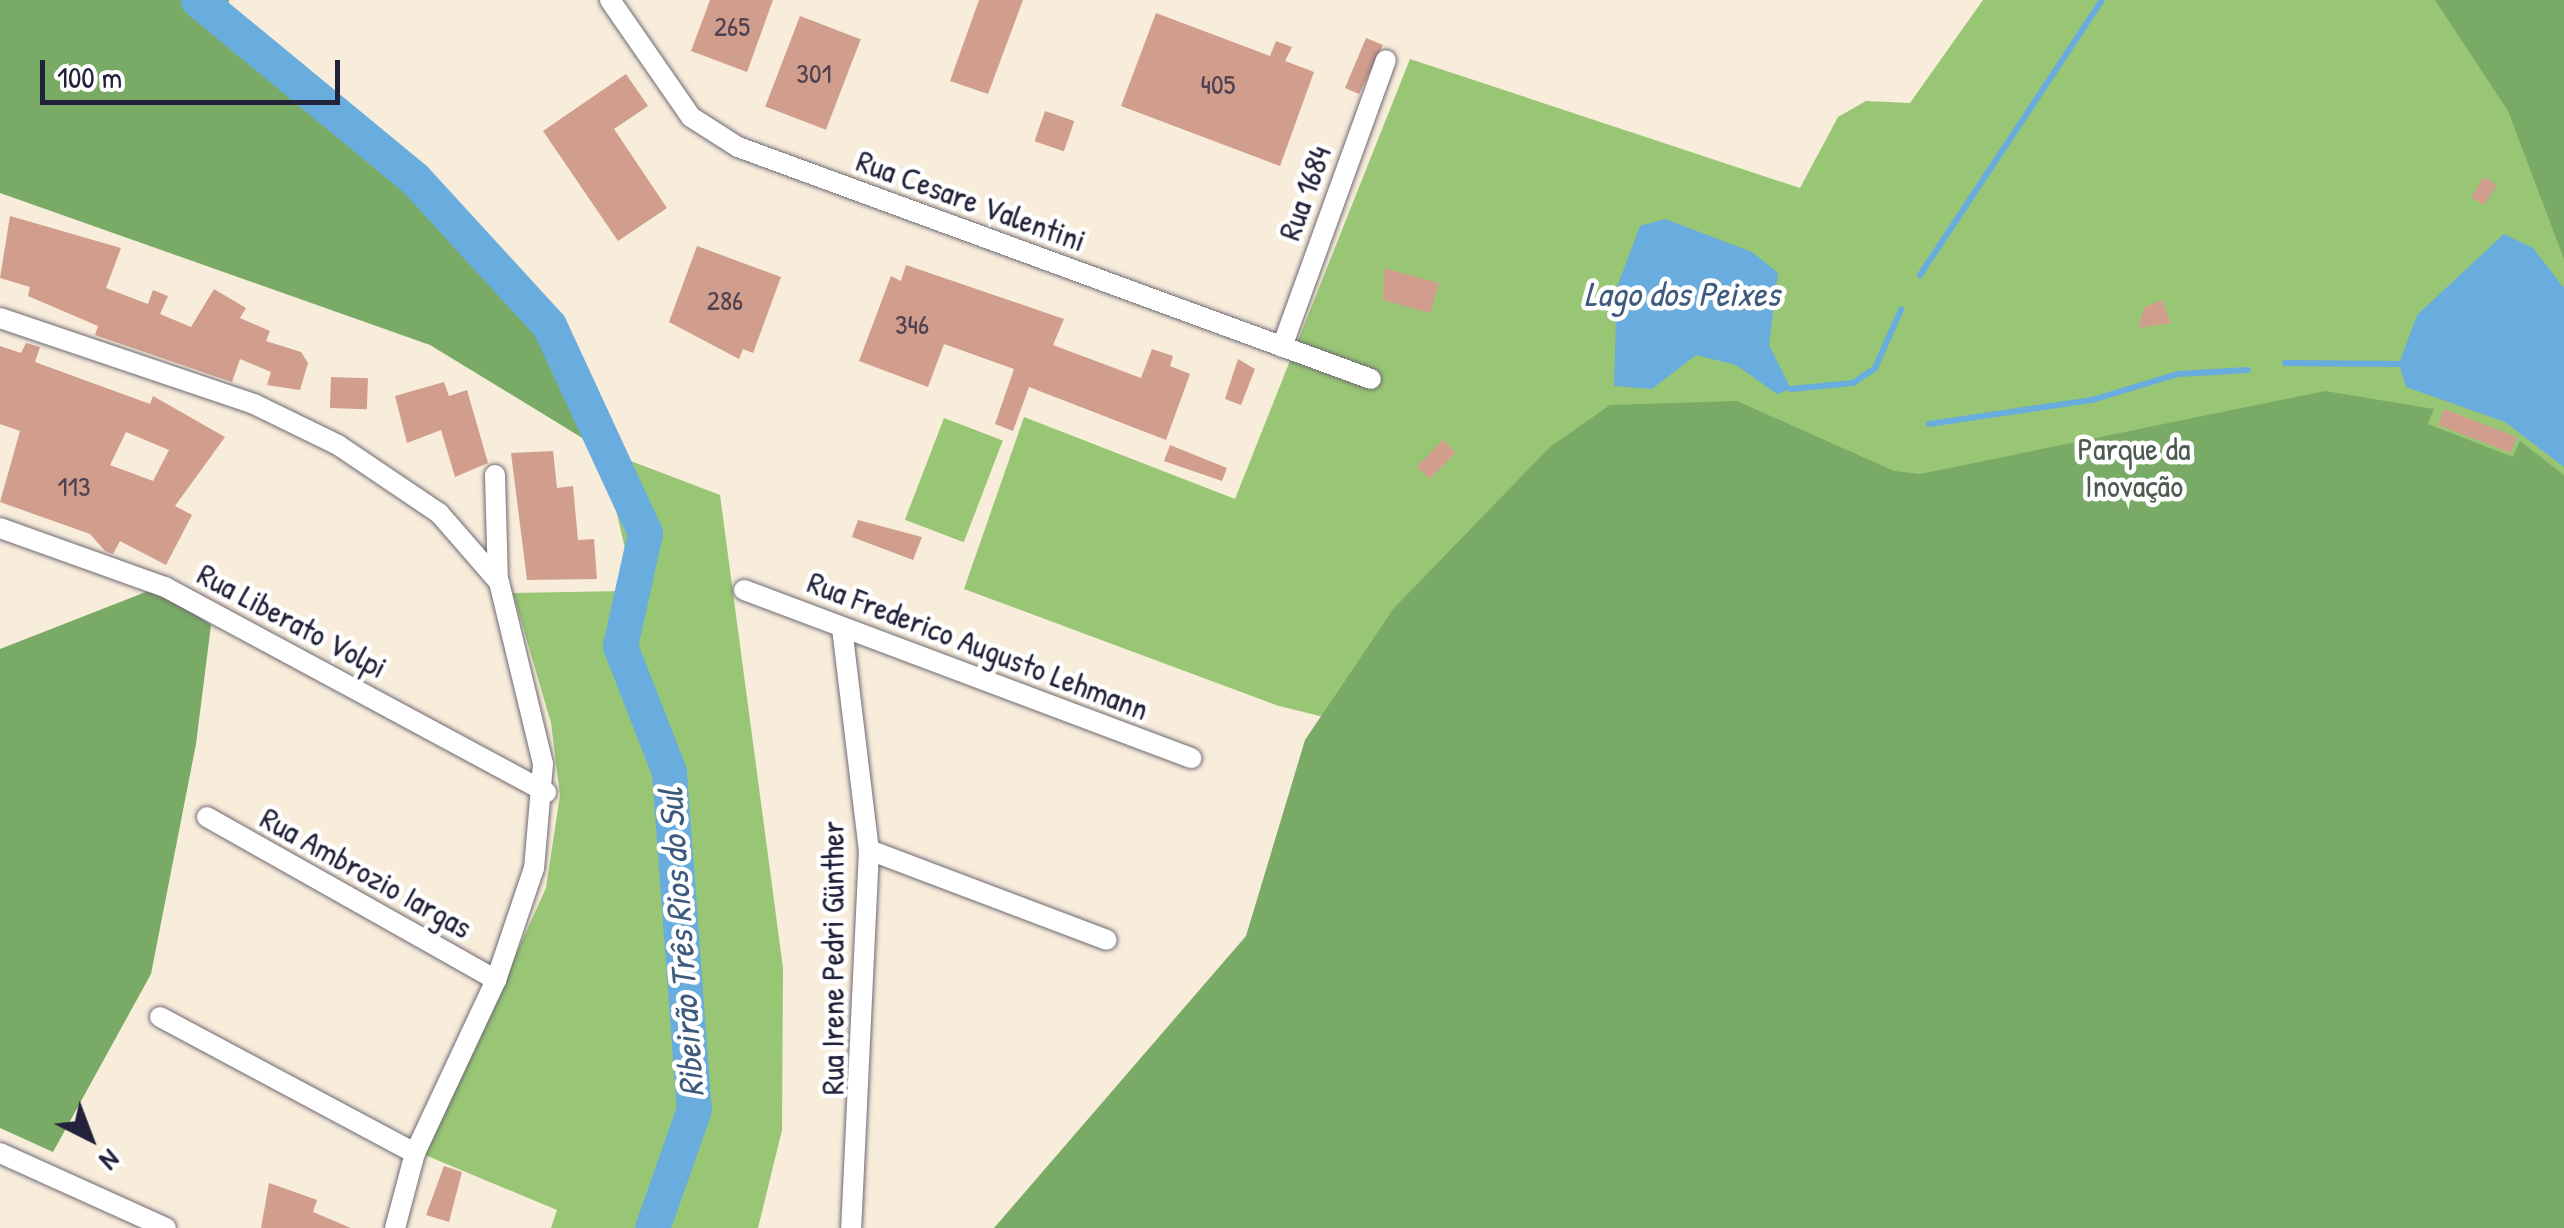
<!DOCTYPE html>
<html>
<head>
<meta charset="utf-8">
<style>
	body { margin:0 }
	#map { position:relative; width:2564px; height:1228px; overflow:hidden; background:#f8ecdb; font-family:"Patrick Hand",sans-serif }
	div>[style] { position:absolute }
	.green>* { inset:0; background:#98c675; transform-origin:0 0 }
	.forest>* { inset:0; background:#7aab66 }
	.water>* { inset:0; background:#69addf }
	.stream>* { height:6px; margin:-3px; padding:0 3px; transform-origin:3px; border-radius:3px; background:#69addf }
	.river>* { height:35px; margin:-17.5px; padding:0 17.5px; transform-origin:17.5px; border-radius:17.5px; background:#69addf }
	.building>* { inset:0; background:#d19d8d; transform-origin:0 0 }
	.roads { filter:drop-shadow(0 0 2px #6d6973) drop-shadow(0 0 2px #6d6973) }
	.street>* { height:20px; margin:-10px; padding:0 10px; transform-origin:10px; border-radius:10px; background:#fff }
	span { translate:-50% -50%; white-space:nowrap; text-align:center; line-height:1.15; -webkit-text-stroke:9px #fff; paint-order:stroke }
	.number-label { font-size:28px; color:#4e4150 }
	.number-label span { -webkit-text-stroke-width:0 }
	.street-label { font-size:32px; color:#22223b }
	.park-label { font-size:32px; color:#4b5b4f }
	.water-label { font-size:35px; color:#3e5a7d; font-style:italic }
	.north { position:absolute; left:40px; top:1088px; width:100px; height:100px; -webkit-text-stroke:8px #fff; paint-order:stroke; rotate:138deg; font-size:28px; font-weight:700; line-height:40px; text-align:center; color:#22223b }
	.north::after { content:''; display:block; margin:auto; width:35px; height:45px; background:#22223b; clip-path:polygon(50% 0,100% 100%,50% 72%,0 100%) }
	.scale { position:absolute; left:40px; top:60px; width:300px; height:45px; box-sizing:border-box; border:5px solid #22223b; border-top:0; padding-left:12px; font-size:30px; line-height:35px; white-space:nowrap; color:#22223b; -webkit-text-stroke:8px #fff; paint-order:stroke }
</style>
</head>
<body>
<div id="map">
	<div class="green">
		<div style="clip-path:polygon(1983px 0,2564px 0,2564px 1228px,1438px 745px,1279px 706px,964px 589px,1024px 417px,1235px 499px,1410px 59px,1800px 188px,1838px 117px,1866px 101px,1910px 103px)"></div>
		<div style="left:944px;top:418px;width:63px;height:109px;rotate:21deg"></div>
		<div style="clip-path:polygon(602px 450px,720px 495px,783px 968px,782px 1130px,758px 1228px,551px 1228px,557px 1210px,425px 1155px,546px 888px,560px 795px,551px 723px,513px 593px,624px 591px,627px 557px)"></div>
	</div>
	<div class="forest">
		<div style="clip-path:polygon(0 0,229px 0,224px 22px,415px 179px,549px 325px,602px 450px,430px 345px,0 193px)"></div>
		<div style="clip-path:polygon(2435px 0,2564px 0,2564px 259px,2508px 111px)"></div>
		<div style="clip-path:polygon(2325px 391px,2434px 409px,2428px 424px,2513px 457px,2520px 441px,2564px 475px,2564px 1228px,994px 1228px,1246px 936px,1305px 740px,1394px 608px,1550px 447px,1610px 405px,1737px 401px,1894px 471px,1920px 474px)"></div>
		<div style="clip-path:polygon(156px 588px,211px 625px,196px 744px,151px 974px,53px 1152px,0 1128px,0 649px)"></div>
	</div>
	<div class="water">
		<div style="clip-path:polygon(1665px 219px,1752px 252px,1778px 273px,1769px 345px,1791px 389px,1777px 394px,1736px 365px,1696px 355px,1652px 389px,1614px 386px,1617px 287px,1640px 226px)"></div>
		<div style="clip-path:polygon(2504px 234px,2533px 248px,2564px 288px,2564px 467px,2505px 422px,2406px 387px,2399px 364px,2417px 315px)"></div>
	</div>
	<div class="stream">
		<div style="left:1920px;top:275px;width:330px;rotate:-56.5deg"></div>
		<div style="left:2285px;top:363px;width:114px;rotate:0.5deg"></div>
		<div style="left:1791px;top:389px;width:62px;rotate:-5.5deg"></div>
		<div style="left:1853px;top:383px;width:27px;rotate:-34deg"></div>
		<div style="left:1875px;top:368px;width:64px;rotate:-65.9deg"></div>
		<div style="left:1929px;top:424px;width:165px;rotate:-8.4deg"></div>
		<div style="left:2092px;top:400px;width:90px;rotate:-16.8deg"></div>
		<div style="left:2178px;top:374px;width:70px;rotate:-3.3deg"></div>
	</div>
	<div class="river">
		<div style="left:198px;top:0;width:281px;rotate:39.5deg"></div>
		<div style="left:415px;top:179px;width:198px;rotate:47.5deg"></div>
		<div style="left:549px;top:325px;width:229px;rotate:65.2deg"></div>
		<div style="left:645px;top:533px;width:116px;rotate:102.5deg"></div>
		<div style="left:620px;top:646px;width:135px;rotate:68.7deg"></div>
		<div style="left:669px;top:772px;width:338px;rotate:85.8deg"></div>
		<div style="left:694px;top:1109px;width:126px;rotate:109.4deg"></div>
	</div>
	<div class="building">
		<div style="clip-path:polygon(710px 0,773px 0,747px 72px,691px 51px)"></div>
		<div style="clip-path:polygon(979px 0,1023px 0,988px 94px,950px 81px)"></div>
		<div style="clip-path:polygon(1156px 13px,1270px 56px,1276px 41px,1292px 47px,1285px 61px,1314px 72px,1280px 166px,1121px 106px)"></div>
		<div style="left:800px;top:16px;width:65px;height:97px;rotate:21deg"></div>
		<div style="clip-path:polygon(1366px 38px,1383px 45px,1359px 94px,1345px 88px)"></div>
		<div style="clip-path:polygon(626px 74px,648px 106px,614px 129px,667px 208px,618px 241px,543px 131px)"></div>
		<div style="left:1045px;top:111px;width:31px;height:32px;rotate:19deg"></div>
		<div style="left:2484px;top:177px;width:15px;height:24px;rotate:32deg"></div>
		<div style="clip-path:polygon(10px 216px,121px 248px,106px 288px,148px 304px,153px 290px,168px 296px,160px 314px,191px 327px,214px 289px,246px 308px,240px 318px,270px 331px,266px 341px,301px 352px,308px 363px,300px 390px,267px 385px,271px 372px,240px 359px,232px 382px,95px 335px,98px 326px,28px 296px,30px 287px,0 278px)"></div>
		<div style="clip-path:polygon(697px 246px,781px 277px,753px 353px,743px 349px,739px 359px,669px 322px)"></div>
		<div style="clip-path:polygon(906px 265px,1064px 319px,1053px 345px,1141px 378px,1152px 349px,1173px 356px,1170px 366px,1190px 374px,1166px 440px,1029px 387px,1013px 431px,995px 424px,1014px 369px,944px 344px,928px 387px,859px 361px,891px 276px,901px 281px)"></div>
		<div style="clip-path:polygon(1384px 268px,1439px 283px,1430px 313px,1383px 300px)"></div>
		<div style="clip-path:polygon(2162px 300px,2171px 323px,2138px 328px,2145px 307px)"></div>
		<div style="clip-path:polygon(evenodd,26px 343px,40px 347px,35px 362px,150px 404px,153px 396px,225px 437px,175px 506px,192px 515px,166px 565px,120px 541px,113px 554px,105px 551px,90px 534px,0 502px,20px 431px,0 424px,0 346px,21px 353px,26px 343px,126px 432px,169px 450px,153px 481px,110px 465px,126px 432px)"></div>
		<div style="clip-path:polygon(1238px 359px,1255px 369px,1241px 405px,1225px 399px)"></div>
		<div style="left:331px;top:377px;width:37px;height:31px;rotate:2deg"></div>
		<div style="clip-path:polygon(444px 382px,449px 396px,467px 390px,488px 463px,455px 477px,441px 430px,407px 443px,395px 396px)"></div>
		<div style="left:2444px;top:409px;width:78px;height:17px;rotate:21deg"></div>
		<div style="left:1443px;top:440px;width:18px;height:37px;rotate:45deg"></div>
		<div style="clip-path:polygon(1170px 445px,1227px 468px,1222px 481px,1164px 461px)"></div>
		<div style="clip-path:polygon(553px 451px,557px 488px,573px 486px,578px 540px,594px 539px,597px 579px,527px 580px,511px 453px)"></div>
		<div style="clip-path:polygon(858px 520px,922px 537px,913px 560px,852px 537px)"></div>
		<div style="clip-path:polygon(444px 1166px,462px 1172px,449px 1222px,426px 1215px)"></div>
		<div style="clip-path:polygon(269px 1183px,317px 1200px,313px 1212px,351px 1228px,261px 1228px)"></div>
	</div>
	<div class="roads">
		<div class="street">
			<div style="left:610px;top:0;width:142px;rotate:55.3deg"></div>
			<div style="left:691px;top:117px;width:56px;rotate:32.6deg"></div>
			<div style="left:738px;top:147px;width:674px;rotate:20.13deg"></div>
			<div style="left:0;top:318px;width:268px;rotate:18.7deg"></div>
			<div style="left:254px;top:404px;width:93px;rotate:26deg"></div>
			<div style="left:338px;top:445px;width:122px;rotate:34deg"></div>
			<div style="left:439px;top:513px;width:91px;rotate:49deg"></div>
			<div style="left:499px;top:582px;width:187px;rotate:76.4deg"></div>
			<div style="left:543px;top:764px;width:104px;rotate:94.9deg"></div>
			<div style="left:534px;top:868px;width:118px;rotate:108.7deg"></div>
			<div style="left:496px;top:980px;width:191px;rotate:115.1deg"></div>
			<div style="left:415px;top:1153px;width:78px;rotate:104.9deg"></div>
			<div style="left:1282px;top:347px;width:305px;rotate:-70.1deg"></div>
			<div style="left:495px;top:475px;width:105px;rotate:88.4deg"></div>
			<div style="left:0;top:528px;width:175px;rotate:19.7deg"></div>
			<div style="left:165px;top:587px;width:433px;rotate:28.3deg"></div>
			<div style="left:744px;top:590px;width:478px;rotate:20.6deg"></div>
			<div style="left:842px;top:628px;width:224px;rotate:83.1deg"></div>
			<div style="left:869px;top:850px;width:378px;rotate:92.7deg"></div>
			<div style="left:207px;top:817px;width:332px;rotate:29.4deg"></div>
			<div style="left:869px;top:850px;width:254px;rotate:20.7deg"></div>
			<div style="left:160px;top:1017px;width:289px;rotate:28.1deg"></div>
			<div style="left:0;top:1153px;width:182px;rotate:24.3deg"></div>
		</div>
	</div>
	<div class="number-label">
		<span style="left:732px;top:26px">265</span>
		<span style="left:814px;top:73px">301</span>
		<span style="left:1218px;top:84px">405</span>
		<span style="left:725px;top:300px">286</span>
		<span style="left:912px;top:324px">346</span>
		<span style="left:74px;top:486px">113</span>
	</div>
	<div class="street-label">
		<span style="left:1305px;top:193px;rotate:-70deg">Rua 1684</span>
		<span style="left:971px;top:201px;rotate:20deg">Rua Cesare Valentini</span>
		<span style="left:292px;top:621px;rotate:28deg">Rua Liberato Volpi</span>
		<span style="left:978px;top:646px;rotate:21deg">Rua Frederico Augusto Lehmann</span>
		<span style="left:366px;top:873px;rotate:29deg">Rua Ambrozio Iargas</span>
		<span style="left:833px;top:958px;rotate:-90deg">Rua Irene Pedri Günther</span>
	</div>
	<div class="park-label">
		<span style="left:2134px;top:468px">Parque da<br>Inovação</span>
	</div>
	<div class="water-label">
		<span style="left:1682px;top:294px">Lago dos Peixes</span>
		<span style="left:681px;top:943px;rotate:-94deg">Ribeirão Três Rios do Sul</span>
	</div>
	<div class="north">N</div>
	<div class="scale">100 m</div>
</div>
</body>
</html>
